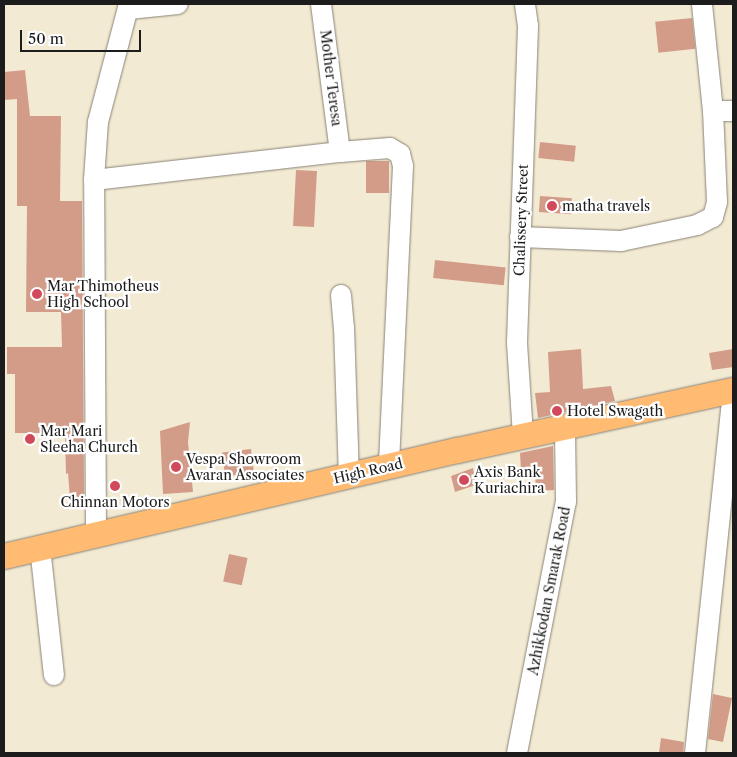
<!DOCTYPE html>
<html>
<head>
<meta charset="utf-8">
<style>
	body { margin:0 }
	#map { position:relative; width:737px; height:757px; overflow:hidden; background:#f3ead3; font-family:"Libre Caslon Text",serif }
	div>[style] { position:absolute }
	.building>* { inset:0; background:#d39c89; transform-origin:0 0 }
	.roads { filter:drop-shadow(0 0 1px #888378) drop-shadow(0 0 1px #888378) }
	.minor>* { height:20px; margin:-10px; padding:0 10px; transform-origin:10px; border-radius:10px; background:#fff }
	.major>* { height:25px; margin:-12.5px; padding:0 12.5px; transform-origin:12.5px; border-radius:12.5px; background:#ffbb71 }
	.dots>* { width:14px; height:14px; translate:-50% -50%; box-sizing:border-box; border:2px solid #fff; border-radius:50% }
	span { translate:-50% -50%; white-space:nowrap; text-align:center; line-height:1.15; -webkit-text-stroke:4.5px #fff; paint-order:stroke }
	.street-label { font-size:14px; color:#1c1c1c }
	.poi-label { font-size:14px; color:#1c1c1c }
	.left { translate:0 -50%; text-align:left }
	.frame { position:absolute; inset:0; border:5px solid #1c1c1c; pointer-events:none }
	.scale { position:absolute; left:20px; top:30px; width:121px; height:22px; box-sizing:border-box; border:2px solid #1c1c1c; border-top:0; padding-left:6px; font-size:15px; line-height:18px; white-space:nowrap; color:#1c1c1c; -webkit-text-stroke:4px #fff; paint-order:stroke }
</style>
</head>
<body>
<div id="map">
	<div class="building">
		<div style="left:692px;top:18px;width:31px;height:37px;rotate:84deg"></div>
		<div style="clip-path:polygon(25px 70px,30px 116px,61px 116px,60px 201px,82px 201px,84px 499px,70px 500px,68px 473px,66px 474px,65px 433px,15px 433px,15px 374px,7px 374px,7px 347px,62px 347px,61px 312px,26px 312px,27px 206px,17px 206px,17px 99px,4px 100px,4px 72px)"></div>
		<div style="left:540px;top:142px;width:36px;height:16px;rotate:6deg"></div>
		<div style="left:389px;top:161px;width:32px;height:23px;rotate:90deg"></div>
		<div style="left:296px;top:170px;width:21px;height:56px;rotate:3deg"></div>
		<div style="left:540px;top:196px;width:32px;height:16px;rotate:4deg"></div>
		<div style="left:435px;top:260px;width:71px;height:18px;rotate:6deg"></div>
		<div style="clip-path:polygon(581px 349px,583px 389px,611px 386px,615px 401px,538px 418px,535px 393px,550px 392px,548px 352px)"></div>
		<div style="clip-path:polygon(733px 349px,733px 367px,712px 370px,709px 353px)"></div>
		<div style="clip-path:polygon(190px 422px,188px 442px,193px 492px,163px 494px,160px 431px)"></div>
		<div style="clip-path:polygon(553px 446px,554px 490px,535px 491px,536px 466px,521px 471px,520px 453px)"></div>
		<div style="left:251px;top:449px;width:24px;height:29px;rotate:83deg"></div>
		<div style="clip-path:polygon(473px 468px,476px 485px,455px 492px,451px 476px)"></div>
		<div style="left:229px;top:554px;width:19px;height:28px;rotate:12deg"></div>
		<div style="clip-path:polygon(713px 694px,732px 698px,723px 742px,708px 739px)"></div>
		<div style="clip-path:polygon(661px 738px,684px 742px,683px 753px,659px 753px)"></div>
	</div>
	<div class="roads">
		<div class="minor">
			<div style="left:321px;top:4px;width:149px;rotate:82.7deg"></div>
			<div style="left:129px;top:9px;width:49px;rotate:-5.8deg"></div>
			<div style="left:713px;top:111px;width:20px"></div>
			<div style="left:94px;top:180px;width:248px;rotate:-6.5deg"></div>
			<div style="left:340px;top:152px;width:50px;rotate:-4.6deg"></div>
			<div style="left:390px;top:148px;width:12px;rotate:31deg"></div>
			<div style="left:400px;top:154px;width:12px;rotate:76deg"></div>
			<div style="left:403px;top:166px;width:300px;rotate:92.7deg"></div>
			<div style="left:520px;top:237px;width:101px;rotate:2.3deg"></div>
			<div style="left:621px;top:241px;width:78px;rotate:-11.9deg"></div>
			<div style="left:697px;top:225px;width:18px;rotate:-27deg"></div>
			<div style="left:713px;top:217px;width:16px;rotate:-75deg"></div>
			<div style="left:717px;top:202px;width:91px;rotate:-92.5deg"></div>
			<div style="left:713px;top:111px;width:108px;rotate:-95.9deg"></div>
			<div style="left:341px;top:295px;width:32px;rotate:85deg"></div>
			<div style="left:344px;top:327px;width:148px;rotate:88.1deg"></div>
			<div style="left:523px;top:436px;width:94px;rotate:-93.7deg"></div>
			<div style="left:517px;top:342px;width:316px;rotate:-88deg"></div>
			<div style="left:528px;top:26px;width:22px;rotate:-98deg"></div>
			<div style="left:96px;top:534px;width:354px;rotate:-90.3deg"></div>
			<div style="left:94px;top:180px;width:58px;rotate:-86.1deg"></div>
			<div style="left:98px;top:122px;width:122px;rotate:-75.3deg"></div>
			<div style="left:40px;top:547px;width:129px;rotate:83.8deg"></div>
			<div style="left:517px;top:753px;width:256px;rotate:-79deg"></div>
			<div style="left:566px;top:502px;width:75px;rotate:-90.8deg"></div>
			<div style="left:695px;top:753px;width:365px;rotate:-84deg"></div>
		</div>
		<div class="major">
			<div style="left:4px;top:556px;width:465px;rotate:-13.2deg"></div>
			<div style="left:457px;top:450px;width:282px;rotate:-12.3deg"></div>
		</div>
	</div>
	<div class="dots">
		<div style="left:552px;top:206px;background:#d1495b"></div>
		<div style="left:37px;top:294px;background:#d1495b"></div>
		<div style="left:557px;top:411px;background:#d1495b"></div>
		<div style="left:30px;top:439px;background:#d1495b"></div>
		<div style="left:176px;top:467px;background:#d1495b"></div>
		<div style="left:464px;top:480px;background:#d1495b"></div>
		<div style="left:115px;top:486px;background:#d1495b"></div>
	</div>
	<div class="street-label">
		<span style="left:331px;top:78px;rotate:83deg">Mother Teresa</span>
		<span style="left:521px;top:220px;rotate:-88deg">Chalissery Street</span>
		<span style="left:368px;top:471px;rotate:-13deg">High Road</span>
		<span style="left:549px;top:591px;rotate:-79deg">Azhikkodan Smarak Road</span>
	</div>
	<div class="poi-label">
		<span class="left" style="left:562px;top:206px">matha travels</span>
		<span class="left" style="left:47px;top:294px">Mar Thimotheus<br>High School</span>
		<span class="left" style="left:567px;top:411px">Hotel Swagath</span>
		<span class="left" style="left:40px;top:439px">Mar Mari<br>Sleeha Church</span>
		<span class="left" style="left:186px;top:467px">Vespa Showroom<br>Avaran Associates</span>
		<span class="left" style="left:474px;top:480px">Axis Bank<br>Kuriachira</span>
		<span style="left:115px;top:502px">Chinnan Motors</span>
	</div>
	<div class="frame"></div>
	<div class="scale">50 m</div>
</div>
</body>
</html>
